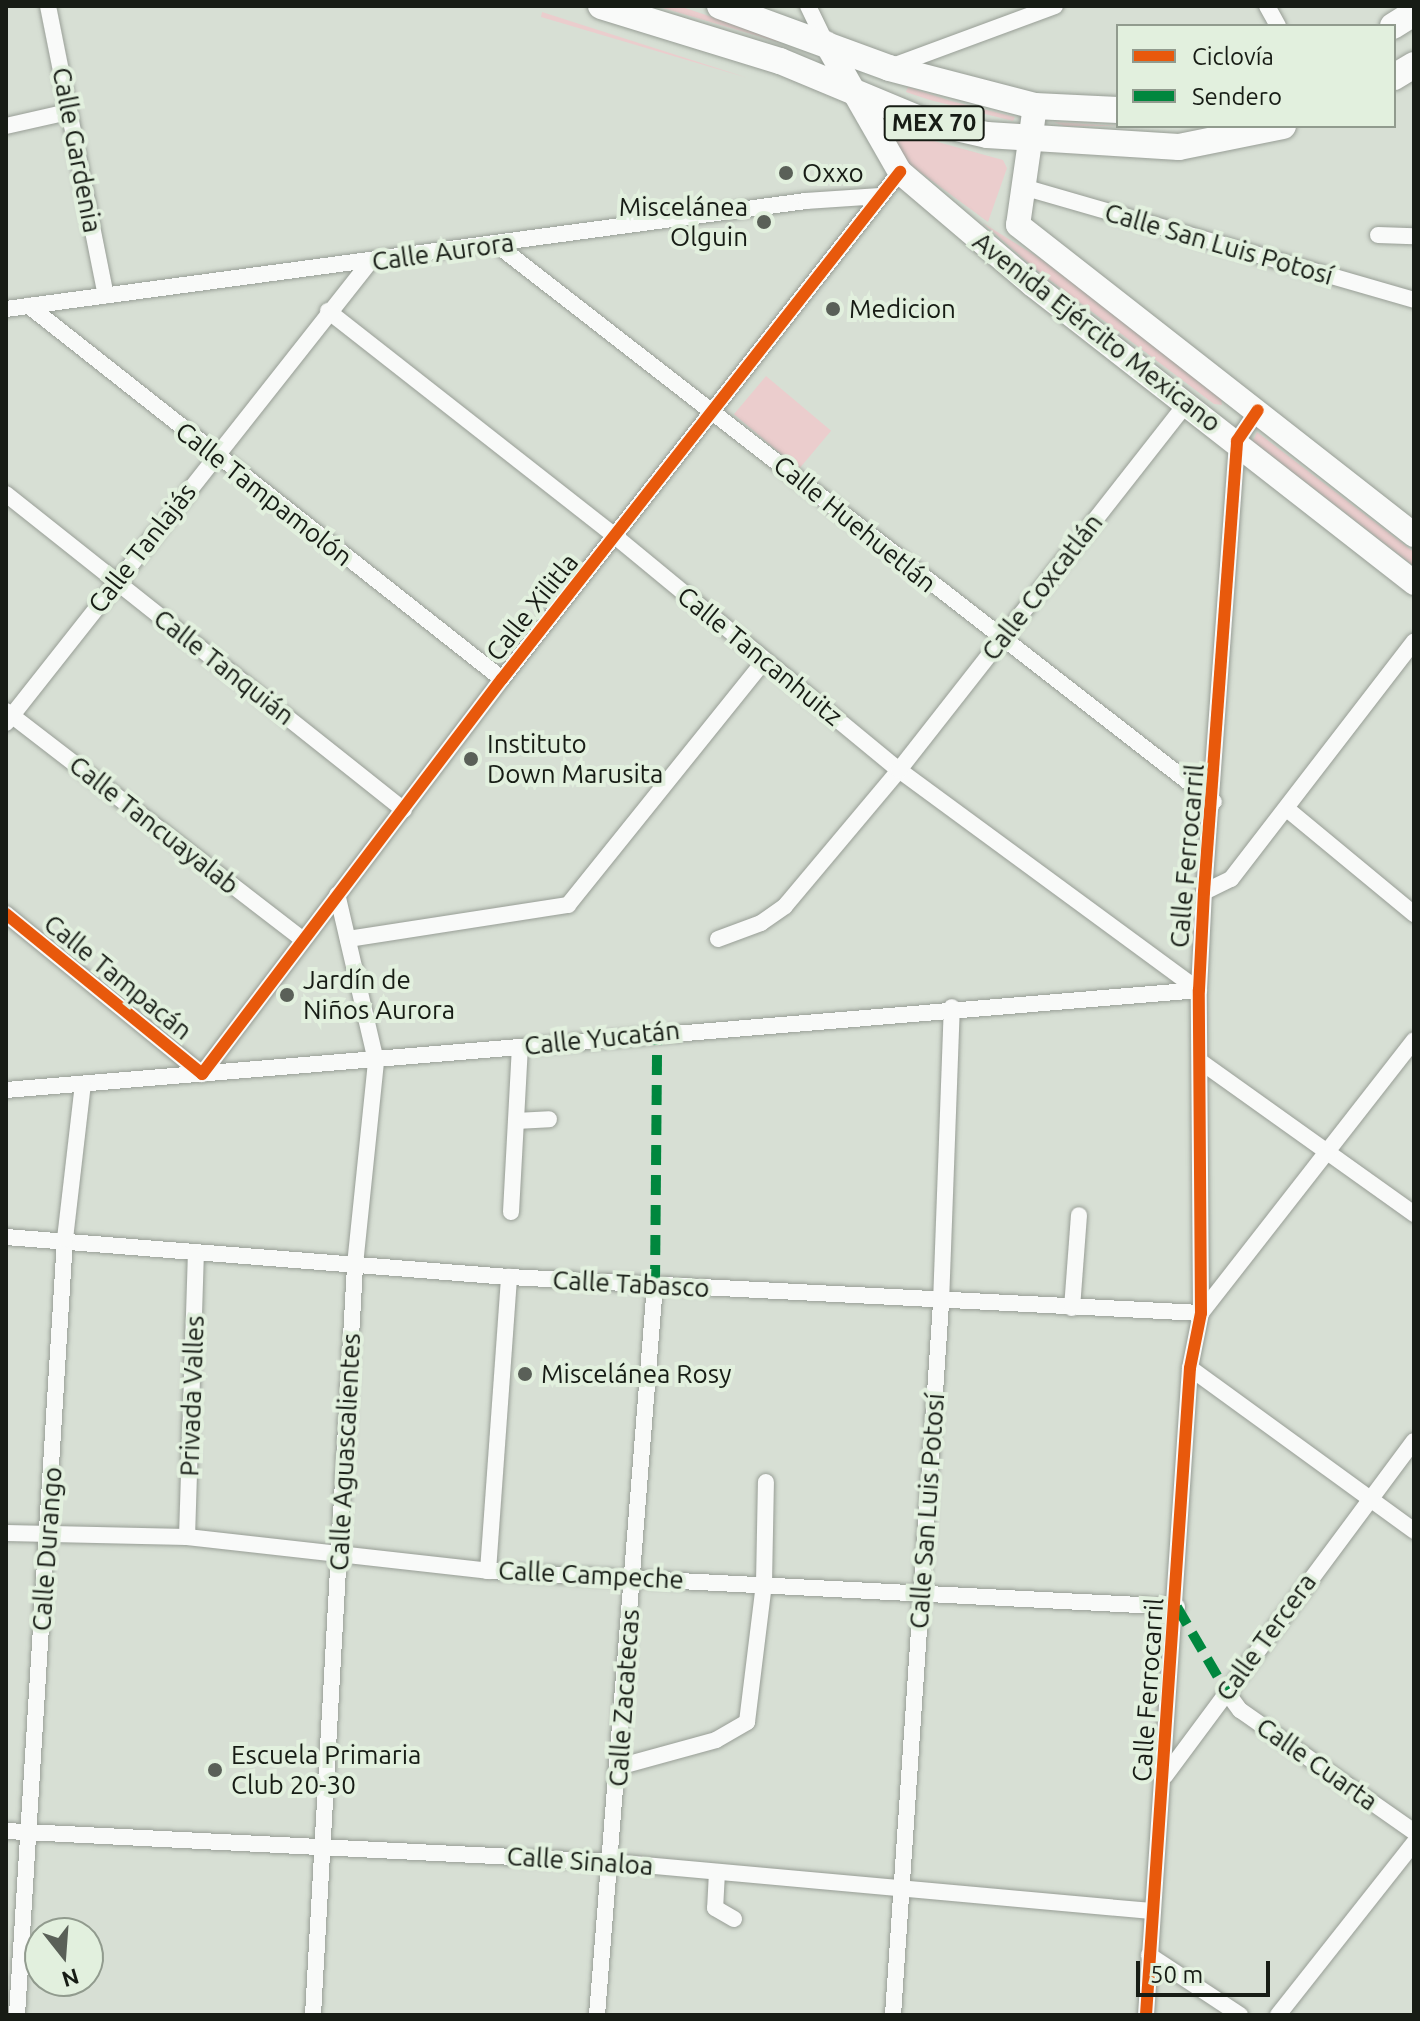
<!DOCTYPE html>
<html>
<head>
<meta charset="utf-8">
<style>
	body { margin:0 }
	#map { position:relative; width:1420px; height:2021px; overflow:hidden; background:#d7dfd4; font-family:Ubuntu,sans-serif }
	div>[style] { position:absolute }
	.green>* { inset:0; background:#ebcdcd; transform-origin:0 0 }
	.roads { filter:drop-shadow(0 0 2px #989e96) drop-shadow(0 0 2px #989e96) }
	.minor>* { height:16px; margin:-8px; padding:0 8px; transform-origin:8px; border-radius:8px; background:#f9faf9 }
	.secondary>* { height:24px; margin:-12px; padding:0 12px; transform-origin:12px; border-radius:12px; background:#f9faf9 }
	.primary>* { height:26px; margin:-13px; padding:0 13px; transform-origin:13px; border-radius:13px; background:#f9faf9 }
	.quiet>* { height:10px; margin-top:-5px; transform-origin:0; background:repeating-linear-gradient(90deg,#00873e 0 20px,transparent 0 30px) }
	.cycleway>* { height:12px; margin:-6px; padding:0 6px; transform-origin:6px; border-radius:6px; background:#e8590c }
	.dots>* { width:22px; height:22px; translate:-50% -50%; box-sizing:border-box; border:4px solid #e2f0de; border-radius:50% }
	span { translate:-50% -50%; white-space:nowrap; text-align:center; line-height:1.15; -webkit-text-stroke:8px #e2f0de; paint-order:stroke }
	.shield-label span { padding:2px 6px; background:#e2f0de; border:2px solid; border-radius:6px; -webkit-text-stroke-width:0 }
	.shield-label { font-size:24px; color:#171c15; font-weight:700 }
	.street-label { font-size:26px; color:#171c15 }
	.poi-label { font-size:26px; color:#171c15 }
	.left { translate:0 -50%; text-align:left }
	.right { translate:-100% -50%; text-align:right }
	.frame { position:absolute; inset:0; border:8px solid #171c15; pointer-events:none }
	.legend { position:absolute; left:1116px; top:24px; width:280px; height:104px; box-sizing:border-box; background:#e2f0de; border:2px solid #919b8e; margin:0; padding:10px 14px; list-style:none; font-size:24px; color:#171c15 }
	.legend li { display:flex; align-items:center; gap:16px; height:40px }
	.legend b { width:40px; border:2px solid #919b8e }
	.north { position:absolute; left:24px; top:1917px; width:80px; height:80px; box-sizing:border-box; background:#e2f0de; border:2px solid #919b8e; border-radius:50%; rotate:163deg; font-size:22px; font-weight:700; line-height:32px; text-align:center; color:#171c15 }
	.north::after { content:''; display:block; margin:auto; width:28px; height:36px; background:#5a6058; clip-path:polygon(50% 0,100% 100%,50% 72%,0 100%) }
	.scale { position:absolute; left:1136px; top:1961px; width:134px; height:36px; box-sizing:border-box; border:4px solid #171c15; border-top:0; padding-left:10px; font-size:24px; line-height:28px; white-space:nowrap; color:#171c15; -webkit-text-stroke:6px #e2f0de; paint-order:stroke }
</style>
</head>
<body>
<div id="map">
	<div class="green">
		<div style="clip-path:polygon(656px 6px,679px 6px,780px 40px,778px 42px)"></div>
		<div style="clip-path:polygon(542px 12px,748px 78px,541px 17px)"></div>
		<div style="clip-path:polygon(908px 87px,951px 101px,1015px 117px,1013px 121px,930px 100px,906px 92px)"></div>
		<div style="clip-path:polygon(1054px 122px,1118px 126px,1163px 126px,1064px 126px)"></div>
		<div style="clip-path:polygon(898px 131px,1003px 160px,1007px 168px,988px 222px,897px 155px,892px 134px)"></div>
		<div style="clip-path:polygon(983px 223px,1041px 259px,1221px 396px,1222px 405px,1214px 404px,1034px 268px)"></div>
		<div style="left:766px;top:376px;width:85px;height:50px;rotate:40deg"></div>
		<div style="clip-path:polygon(1257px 432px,1414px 552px,1414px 566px,1253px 441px)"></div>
	</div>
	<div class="roads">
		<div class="minor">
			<div style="left:48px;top:6px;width:295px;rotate:78.7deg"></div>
			<div style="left:808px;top:6px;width:41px;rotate:64.1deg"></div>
			<div style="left:1267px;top:6px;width:23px;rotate:61deg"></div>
			<div style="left:890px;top:67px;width:176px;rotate:-20.3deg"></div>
			<div style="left:6px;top:126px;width:64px;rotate:-12.7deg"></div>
			<div style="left:1023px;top:187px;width:407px;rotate:16.1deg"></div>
			<div style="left:1378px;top:235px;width:36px;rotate:2deg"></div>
			<div style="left:496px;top:244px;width:909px;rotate:37.85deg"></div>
			<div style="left:29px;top:306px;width:602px;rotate:38.26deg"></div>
			<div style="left:6px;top:309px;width:807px;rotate:-7.69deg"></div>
			<div style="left:806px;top:201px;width:74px;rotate:-3.9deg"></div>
			<div style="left:328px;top:311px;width:366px;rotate:38.1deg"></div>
			<div style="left:616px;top:537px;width:367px;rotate:39.5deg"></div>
			<div style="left:899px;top:770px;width:372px;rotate:36.3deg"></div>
			<div style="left:6px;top:494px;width:508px;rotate:38.45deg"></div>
			<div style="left:6px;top:711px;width:372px;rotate:37.6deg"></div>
			<div style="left:6px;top:723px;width:586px;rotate:-51.72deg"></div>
			<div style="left:1287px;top:809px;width:165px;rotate:39.6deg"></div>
			<div style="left:1204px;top:892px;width:30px;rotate:-26deg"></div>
			<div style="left:1231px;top:879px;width:300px;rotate:-52.4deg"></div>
			<div style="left:6px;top:914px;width:253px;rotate:39.2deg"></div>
			<div style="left:202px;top:1074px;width:496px;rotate:-52.8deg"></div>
			<div style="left:502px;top:679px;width:645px;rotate:-51.87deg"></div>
			<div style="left:348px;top:939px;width:223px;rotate:-8.8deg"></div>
			<div style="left:568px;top:905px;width:314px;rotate:-51.2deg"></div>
			<div style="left:718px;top:939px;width:46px;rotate:-20.4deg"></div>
			<div style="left:761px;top:923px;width:29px;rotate:-35deg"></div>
			<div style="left:785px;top:906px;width:177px;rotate:-50deg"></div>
			<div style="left:899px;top:770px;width:465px;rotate:-51.9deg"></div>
			<div style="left:1201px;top:1062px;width:262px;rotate:35.5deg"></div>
			<div style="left:6px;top:1090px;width:1197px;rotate:-4.79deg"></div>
			<div style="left:516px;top:1121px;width:33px;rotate:-3deg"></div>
			<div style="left:511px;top:1212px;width:165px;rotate:-86.9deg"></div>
			<div style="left:6px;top:1237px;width:505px;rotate:4.55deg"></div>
			<div style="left:509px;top:1277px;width:693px;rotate:2.98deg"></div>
			<div style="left:1072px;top:1308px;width:93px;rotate:-85.7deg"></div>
			<div style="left:1201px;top:1313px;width:346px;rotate:-52deg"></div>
			<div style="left:1190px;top:1368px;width:277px;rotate:36deg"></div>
			<div style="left:6px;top:1533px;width:181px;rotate:1.3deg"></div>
			<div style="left:187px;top:1537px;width:303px;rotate:6.4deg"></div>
			<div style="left:488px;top:1571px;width:690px;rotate:2.99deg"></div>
			<div style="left:187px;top:1537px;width:281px;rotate:-88.2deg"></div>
			<div style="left:488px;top:1571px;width:295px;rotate:-85.9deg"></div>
			<div style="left:1226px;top:1691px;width:24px;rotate:54deg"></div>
			<div style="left:1240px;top:1710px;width:213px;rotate:35deg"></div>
			<div style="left:618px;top:1767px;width:102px;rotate:-15.4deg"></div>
			<div style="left:716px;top:1740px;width:36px;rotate:-30deg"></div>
			<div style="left:747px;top:1722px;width:140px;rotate:-83deg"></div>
			<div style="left:764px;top:1583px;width:101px;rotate:-88.9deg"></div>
			<div style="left:1165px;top:1776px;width:417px;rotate:-53.4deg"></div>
			<div style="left:6px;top:1831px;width:606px;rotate:2.93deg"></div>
			<div style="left:611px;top:1862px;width:543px;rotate:5.18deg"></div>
			<div style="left:717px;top:1872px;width:36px;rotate:93deg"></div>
			<div style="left:715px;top:1908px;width:22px;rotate:30deg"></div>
			<div style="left:1149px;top:1955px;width:109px;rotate:33.4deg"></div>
			<div style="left:17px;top:2015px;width:777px;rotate:-86.46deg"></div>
			<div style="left:65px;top:1239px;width:156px;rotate:-83.4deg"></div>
			<div style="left:313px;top:2015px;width:751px;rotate:-86.79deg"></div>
			<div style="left:355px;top:1265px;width:205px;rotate:-84.1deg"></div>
			<div style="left:376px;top:1061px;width:171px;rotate:-103.1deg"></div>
			<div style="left:597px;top:2015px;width:732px;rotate:-85.46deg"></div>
			<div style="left:893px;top:2015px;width:714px;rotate:-86.14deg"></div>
			<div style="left:941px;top:1303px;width:296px;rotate:-87.9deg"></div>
			<div style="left:1146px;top:2015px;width:648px;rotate:-86.11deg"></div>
			<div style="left:1190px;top:1368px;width:56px;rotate:-78.7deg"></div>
			<div style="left:1201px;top:1313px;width:323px;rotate:-90.4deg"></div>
			<div style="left:1199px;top:990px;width:98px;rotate:-87.1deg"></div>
			<div style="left:1204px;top:892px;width:452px;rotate:-85.8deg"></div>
			<div style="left:1237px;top:441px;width:37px;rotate:-56deg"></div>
			<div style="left:1278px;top:2015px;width:219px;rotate:-51.7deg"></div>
		</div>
		<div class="secondary">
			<div style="left:826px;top:43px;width:149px;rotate:60.2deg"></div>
			<div style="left:900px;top:172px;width:175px;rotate:40.4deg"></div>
			<div style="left:1033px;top:285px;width:484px;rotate:38deg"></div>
			<div style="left:1035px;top:106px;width:120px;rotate:98.1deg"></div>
			<div style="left:1018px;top:225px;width:503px;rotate:38.05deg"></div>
		</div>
		<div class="primary">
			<div style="left:601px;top:6px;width:187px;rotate:17.1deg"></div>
			<div style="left:780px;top:61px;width:154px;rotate:22.6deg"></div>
			<div style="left:922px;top:120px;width:67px;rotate:13deg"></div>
			<div style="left:987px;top:135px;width:192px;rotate:3.6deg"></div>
			<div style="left:1179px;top:147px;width:106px;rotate:-11.4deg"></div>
			<div style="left:720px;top:6px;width:180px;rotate:20.1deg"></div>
			<div style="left:889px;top:68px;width:151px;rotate:14.6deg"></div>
			<div style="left:1035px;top:106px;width:83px;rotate:2.8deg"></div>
			<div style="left:1393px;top:26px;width:25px;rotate:-32deg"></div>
			<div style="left:1394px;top:77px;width:23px;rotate:-31deg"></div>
		</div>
	</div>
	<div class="quiet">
		<div style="left:655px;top:1285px;width:252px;rotate:-89.5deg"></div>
		<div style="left:1177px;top:1607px;width:97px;rotate:59.7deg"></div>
	</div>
	<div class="cycleway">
		<div style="left:6px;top:914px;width:253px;rotate:39.2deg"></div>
		<div style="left:202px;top:1074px;width:496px;rotate:-52.8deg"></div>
		<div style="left:502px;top:679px;width:645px;rotate:-51.87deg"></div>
		<div style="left:1146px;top:2015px;width:648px;rotate:-86.11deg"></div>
		<div style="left:1190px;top:1368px;width:56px;rotate:-78.7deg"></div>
		<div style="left:1201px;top:1313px;width:323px;rotate:-90.4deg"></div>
		<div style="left:1199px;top:990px;width:98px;rotate:-87.1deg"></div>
		<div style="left:1204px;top:892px;width:452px;rotate:-85.8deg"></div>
		<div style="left:1237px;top:441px;width:37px;rotate:-56deg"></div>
	</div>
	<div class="dots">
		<div style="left:786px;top:173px;background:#5a6058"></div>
		<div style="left:764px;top:222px;background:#5a6058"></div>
		<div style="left:833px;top:309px;background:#5a6058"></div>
		<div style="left:471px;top:759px;background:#5a6058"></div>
		<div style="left:287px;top:995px;background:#5a6058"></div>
		<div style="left:525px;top:1374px;background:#5a6058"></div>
		<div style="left:215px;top:1770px;background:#5a6058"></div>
	</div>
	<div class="shield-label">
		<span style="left:934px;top:123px">MEX 70</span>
	</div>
	<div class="street-label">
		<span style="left:77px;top:150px;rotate:79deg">Calle Gardenia</span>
		<span style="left:1219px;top:244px;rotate:16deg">Calle San Luis Potosí</span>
		<span style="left:443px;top:252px;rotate:-8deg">Calle Aurora</span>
		<span style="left:1097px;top:332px;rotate:38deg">Avenida Ejército Mexicano</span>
		<span style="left:264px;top:494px;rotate:38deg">Calle Tampamolón</span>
		<span style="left:855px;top:524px;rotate:39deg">Calle Huehuetlán</span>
		<span style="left:142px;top:548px;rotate:-52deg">Calle Tanlajás</span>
		<span style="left:1042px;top:587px;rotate:-52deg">Calle Coxcatlán</span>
		<span style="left:532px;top:607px;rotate:-51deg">Calle Xilitla</span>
		<span style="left:760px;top:656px;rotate:39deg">Calle Tancanhuitz</span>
		<span style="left:224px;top:667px;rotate:38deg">Calle Tanquián</span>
		<span style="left:154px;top:825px;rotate:38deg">Calle Tancuayalab</span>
		<span style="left:1187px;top:856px;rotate:-85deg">Calle Ferrocarril</span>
		<span style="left:118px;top:977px;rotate:39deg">Calle Tampacán</span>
		<span style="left:602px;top:1038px;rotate:-6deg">Calle Yucatán</span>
		<span style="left:631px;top:1284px;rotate:3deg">Calle Tabasco</span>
		<span style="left:192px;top:1396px;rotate:-88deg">Privada Valles</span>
		<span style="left:345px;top:1452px;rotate:-87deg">Calle Aguascalientes</span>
		<span style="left:927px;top:1511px;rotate:-86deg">Calle San Luis Potosí</span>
		<span style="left:47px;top:1549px;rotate:-86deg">Calle Durango</span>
		<span style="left:591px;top:1575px;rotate:3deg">Calle Campeche</span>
		<span style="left:1266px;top:1637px;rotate:-54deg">Calle Tercera</span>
		<span style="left:1148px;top:1690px;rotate:-86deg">Calle Ferrocarril</span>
		<span style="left:624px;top:1698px;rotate:-86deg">Calle Zacatecas</span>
		<span style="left:1317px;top:1764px;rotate:35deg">Calle Cuarta</span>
		<span style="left:580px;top:1861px;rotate:4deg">Calle Sinaloa</span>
	</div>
	<div class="poi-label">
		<span class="left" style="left:802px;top:173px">Oxxo</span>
		<span class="right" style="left:748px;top:222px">Miscelánea<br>Olguin</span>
		<span class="left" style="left:849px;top:309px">Medicion</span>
		<span class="left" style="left:487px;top:759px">Instituto<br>Down Marusita</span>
		<span class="left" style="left:303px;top:995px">Jardín de<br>Niños Aurora</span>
		<span class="left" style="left:541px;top:1374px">Miscelánea Rosy</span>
		<span class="left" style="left:231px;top:1770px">Escuela Primaria<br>Club 20-30</span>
	</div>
	<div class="frame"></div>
	<ul class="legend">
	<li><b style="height:10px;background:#e8590c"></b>Ciclovía</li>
	<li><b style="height:10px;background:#00873e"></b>Sendero</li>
	</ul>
	<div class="north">N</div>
	<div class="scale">50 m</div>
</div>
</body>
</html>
